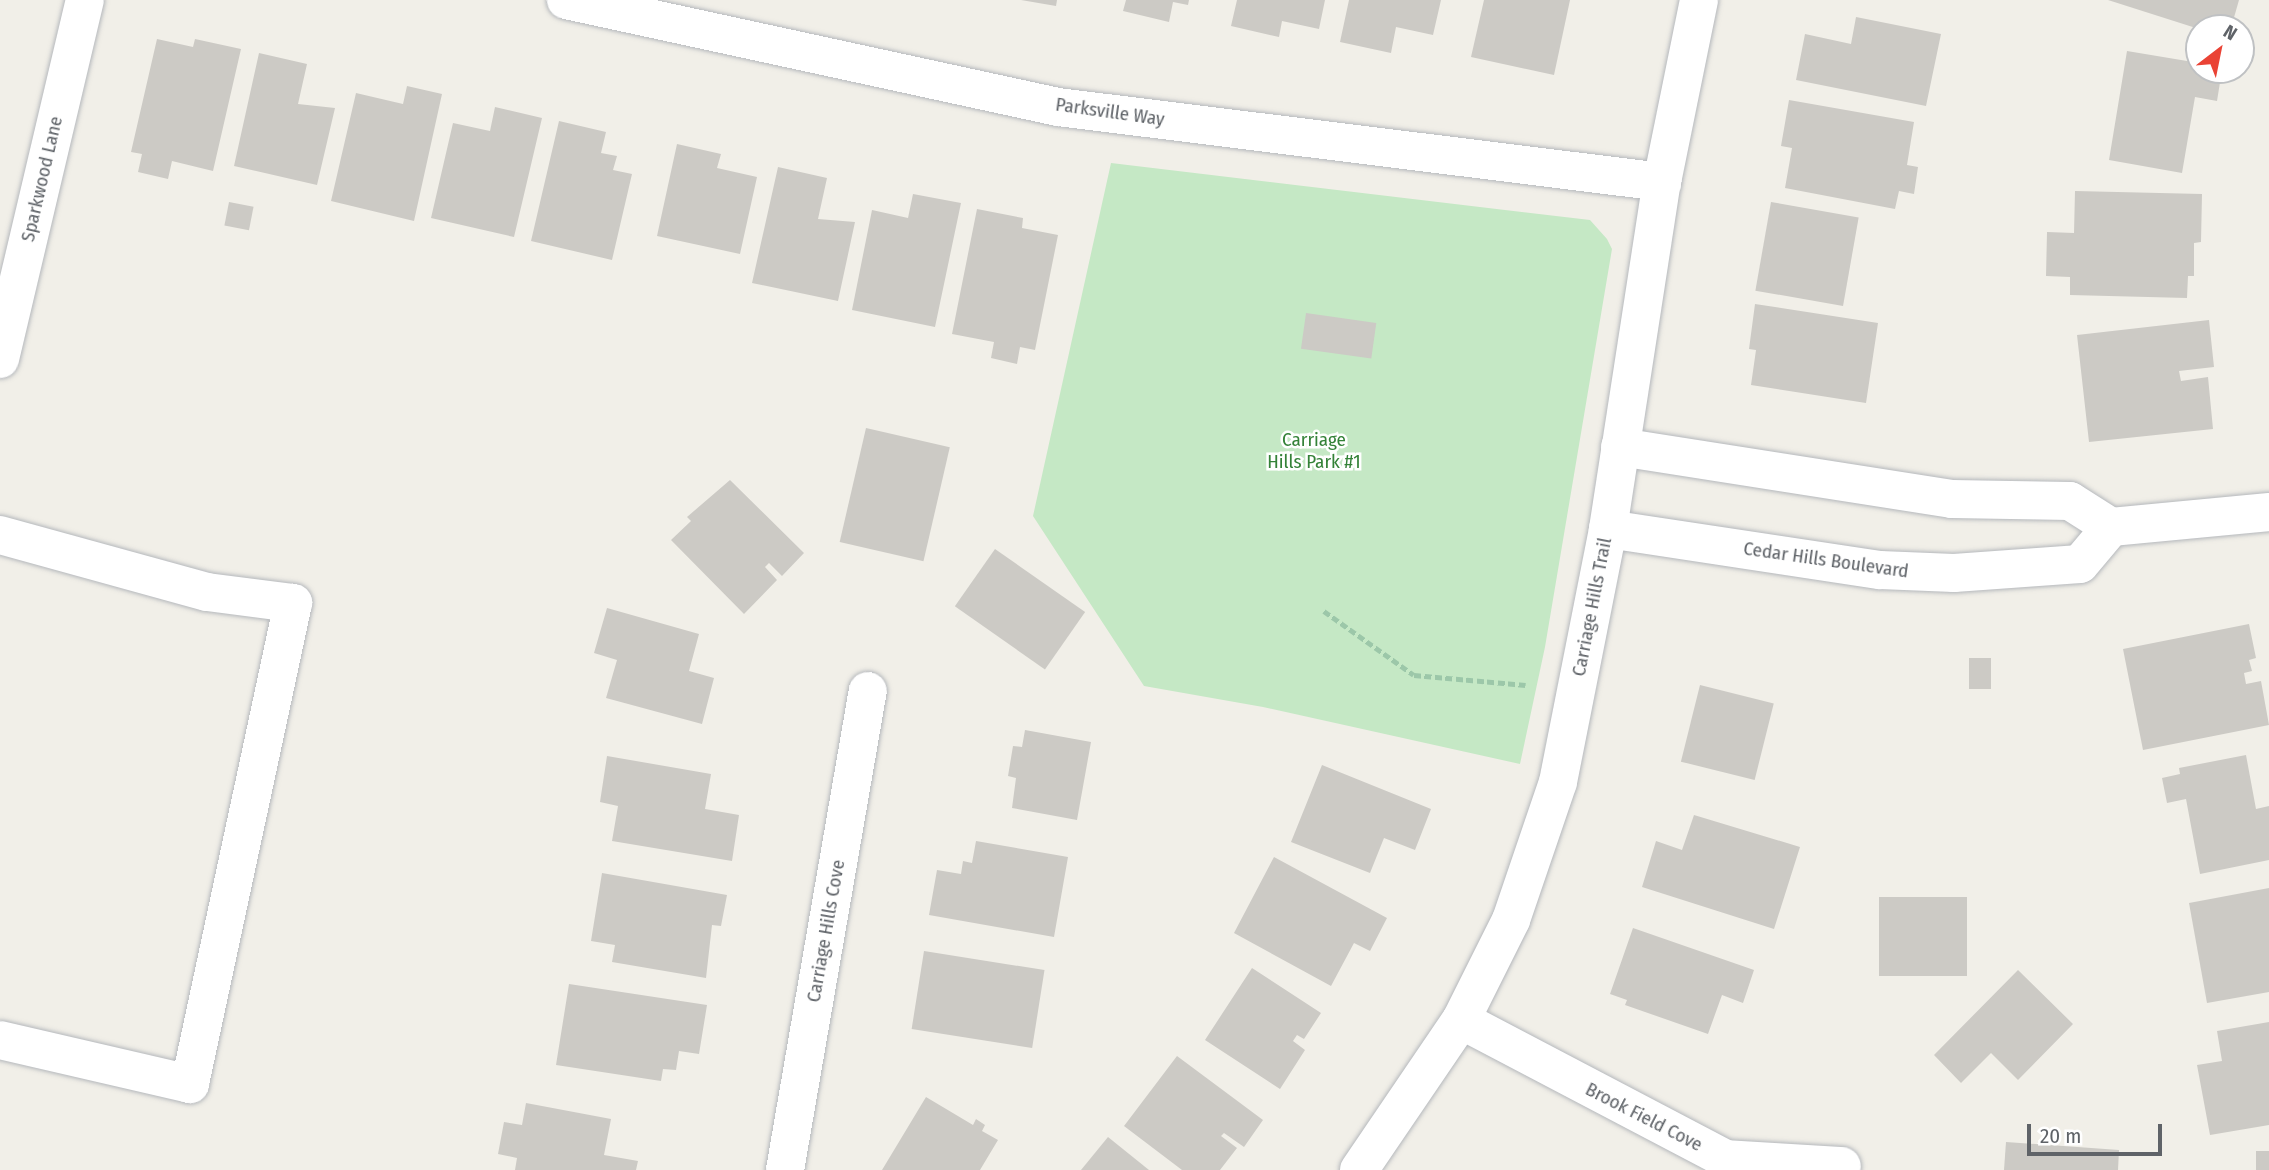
<!DOCTYPE html>
<html>
<head>
<meta charset="utf-8">
<style>
	body { margin:0 }
	#map { position:relative; width:2269px; height:1170px; overflow:hidden; background:#f1efe8; font-family:"Fira Sans Condensed",sans-serif }
	div>[style] { position:absolute }
	.green>* { inset:0; background:#c5e8c5 }
	.building>* { inset:0; background:#cccac5; transform-origin:0 0 }
	.path>* { height:4.5px; margin-top:-2.25px; transform-origin:0; background:repeating-linear-gradient(90deg,#9cc7a9 0 7px,transparent 0 10.5px) }
	.roads { filter:drop-shadow(0 0 2px #b5b8bc) drop-shadow(0 0 2px #b5b8bc) }
	.minor>* { height:38px; margin:-19px; padding:0 19px; transform-origin:19px; border-radius:19px; background:#fff }
	span { translate:-50% -50%; white-space:nowrap; text-align:center; line-height:1.15; -webkit-text-stroke:5px #fff; paint-order:stroke }
	.street-label { font-size:19px; color:#5f6368 }
	.park-label { font-size:19px; color:#348238 }
	.north { position:absolute; left:2185px; top:14px; width:70px; height:70px; box-sizing:border-box; background:#fff; border:2px solid #bfc1c3; border-radius:50%; rotate:32deg; font-size:19px; font-weight:700; line-height:28px; text-align:center; color:#5f6368 }
	.north::after { content:''; display:block; margin:auto; width:24px; height:32px; background:#ea4335; clip-path:polygon(50% 0,100% 100%,50% 72%,0 100%) }
	.scale { position:absolute; left:2027px; top:1124px; width:135px; height:32px; box-sizing:border-box; border:4px solid #5f6368; border-top:0; padding-left:9px; font-size:21px; line-height:24px; white-space:nowrap; color:#5f6368; -webkit-text-stroke:5px #fff; paint-order:stroke }
</style>
</head>
<body>
<div id="map">
	<div class="green">
		<div style="clip-path:polygon(1111px 163px,1590px 220px,1607px 239px,1612px 249px,1545px 647px,1520px 764px,1263px 707px,1144px 686px,1033px 516px)"></div>
	</div>
	<div class="building">
		<div style="clip-path:polygon(1021px 0,1057px 0,1056px 6px)"></div>
		<div style="clip-path:polygon(1126px 0,1189px 0,1188px 5px,1173px 2px,1169px 22px,1123px 11px)"></div>
		<div style="clip-path:polygon(1237px 0,1325px 0,1319px 29px,1282px 21px,1279px 37px,1231px 26px)"></div>
		<div style="clip-path:polygon(1349px 0,1441px 0,1433px 35px,1396px 27px,1391px 53px,1340px 42px)"></div>
		<div style="clip-path:polygon(1484px 0,1570px 0,1554px 75px,1471px 57px)"></div>
		<div style="clip-path:polygon(2108px 0,2239px 0,2231px 28px,2199px 29px)"></div>
		<div style="clip-path:polygon(1856px 17px,1941px 34px,1926px 106px,1796px 80px,1805px 34px,1851px 44px)"></div>
		<div style="clip-path:polygon(157px 39px,193px 47px,195px 39px,241px 49px,213px 171px,172px 161px,168px 179px,138px 172px,142px 154px,131px 152px)"></div>
		<div style="clip-path:polygon(2127px 51px,2199px 63px,2199px 70px,2222px 70px,2217px 101px,2195px 97px,2182px 173px,2109px 160px)"></div>
		<div style="clip-path:polygon(259px 53px,307px 64px,298px 104px,335px 108px,317px 185px,234px 166px)"></div>
		<div style="clip-path:polygon(407px 86px,442px 94px,414px 221px,331px 201px,356px 93px,403px 104px)"></div>
		<div style="clip-path:polygon(1789px 100px,1914px 122px,1907px 165px,1918px 167px,1914px 194px,1899px 191px,1895px 209px,1785px 188px,1792px 148px,1781px 146px)"></div>
		<div style="clip-path:polygon(495px 107px,542px 118px,514px 237px,431px 218px,453px 123px,490px 131px)"></div>
		<div style="clip-path:polygon(559px 121px,606px 132px,601px 153px,617px 156px,613px 170px,632px 174px,612px 260px,531px 241px)"></div>
		<div style="clip-path:polygon(677px 144px,721px 154px,717px 168px,757px 177px,740px 254px,657px 236px)"></div>
		<div style="clip-path:polygon(778px 167px,827px 178px,818px 219px,855px 222px,838px 301px,752px 283px)"></div>
		<div style="clip-path:polygon(2075px 191px,2202px 194px,2201px 242px,2194px 243px,2194px 276px,2188px 276px,2187px 298px,2070px 295px,2070px 277px,2046px 276px,2047px 232px,2074px 233px)"></div>
		<div style="clip-path:polygon(913px 194px,961px 203px,935px 327px,852px 310px,872px 210px,908px 218px)"></div>
		<div style="left:229px;top:202px;width:25px;height:24px;rotate:11deg"></div>
		<div style="left:1771px;top:202px;width:89px;height:90px;rotate:10deg"></div>
		<div style="clip-path:polygon(977px 209px,1023px 218px,1022px 228px,1058px 235px,1035px 350px,1020px 347px,1017px 364px,991px 358px,994px 342px,952px 334px)"></div>
		<div style="clip-path:polygon(1755px 304px,1878px 323px,1866px 403px,1751px 385px,1756px 350px,1749px 349px)"></div>
		<div style="left:1306px;top:313px;width:71px;height:36px;rotate:8deg"></div>
		<div style="clip-path:polygon(2209px 320px,2214px 367px,2179px 371px,2181px 381px,2208px 377px,2213px 429px,2089px 442px,2077px 335px)"></div>
		<div style="left:866px;top:428px;width:86px;height:117px;rotate:13deg"></div>
		<div style="clip-path:polygon(730px 480px,804px 553px,782px 576px,769px 563px,765px 567px,777px 580px,744px 614px,671px 540px,691px 521px,687px 517px)"></div>
		<div style="left:995px;top:549px;width:110px;height:70px;rotate:35deg"></div>
		<div style="clip-path:polygon(607px 608px,699px 634px,689px 671px,714px 678px,702px 724px,606px 698px,617px 660px,594px 653px)"></div>
		<div style="clip-path:polygon(2249px 624px,2256px 658px,2249px 660px,2252px 671px,2244px 673px,2246px 684px,2261px 681px,2269px 725px,2143px 750px,2123px 649px)"></div>
		<div style="left:1969px;top:658px;width:22px;height:31px"></div>
		<div style="left:1700px;top:685px;width:76px;height:79px;rotate:14deg"></div>
		<div style="clip-path:polygon(1025px 730px,1091px 742px,1077px 820px,1012px 808px,1016px 778px,1008px 776px,1013px 746px,1022px 747px)"></div>
		<div style="clip-path:polygon(2246px 755px,2256px 809px,2269px 806px,2269px 860px,2200px 874px,2186px 799px,2167px 803px,2162px 778px,2180px 774px,2179px 768px)"></div>
		<div style="clip-path:polygon(607px 756px,711px 774px,705px 809px,739px 815px,732px 861px,612px 841px,618px 806px,600px 802px)"></div>
		<div style="clip-path:polygon(1322px 765px,1431px 809px,1415px 850px,1384px 838px,1370px 873px,1291px 842px)"></div>
		<div style="clip-path:polygon(1694px 815px,1800px 847px,1774px 929px,1642px 887px,1656px 841px,1682px 850px)"></div>
		<div style="clip-path:polygon(976px 841px,1068px 857px,1054px 937px,929px 915px,937px 870px,961px 874px,963px 861px,972px 863px)"></div>
		<div style="clip-path:polygon(1274px 857px,1387px 918px,1370px 951px,1354px 943px,1331px 986px,1234px 933px)"></div>
		<div style="clip-path:polygon(602px 873px,727px 895px,721px 926px,712px 925px,706px 978px,612px 962px,615px 945px,591px 941px)"></div>
		<div style="clip-path:polygon(2269px 888px,2269px 992px,2207px 1003px,2189px 903px)"></div>
		<div style="left:1879px;top:897px;width:88px;height:79px"></div>
		<div style="clip-path:polygon(1633px 928px,1754px 970px,1743px 1003px,1722px 995px,1708px 1034px,1625px 1005px,1627px 1000px,1610px 994px)"></div>
		<div style="left:924px;top:951px;width:122px;height:79px;rotate:9deg"></div>
		<div style="clip-path:polygon(1252px 968px,1321px 1013px,1304px 1039px,1297px 1035px,1293px 1041px,1305px 1050px,1280px 1089px,1205px 1040px)"></div>
		<div style="clip-path:polygon(2018px 970px,2073px 1024px,2018px 1080px,1991px 1053px,1961px 1083px,1934px 1055px)"></div>
		<div style="clip-path:polygon(569px 984px,707px 1005px,699px 1054px,679px 1051px,676px 1070px,663px 1069px,661px 1081px,556px 1065px)"></div>
		<div style="clip-path:polygon(2269px 1022px,2269px 1125px,2210px 1135px,2197px 1065px,2222px 1061px,2217px 1031px)"></div>
		<div style="clip-path:polygon(1177px 1056px,1263px 1120px,1244px 1147px,1224px 1133px,1221px 1136px,1237px 1148px,1220px 1170px,1182px 1170px,1124px 1126px)"></div>
		<div style="clip-path:polygon(926px 1097px,973px 1125px,976px 1119px,985px 1125px,982px 1131px,998px 1140px,980px 1170px,882px 1170px)"></div>
		<div style="clip-path:polygon(526px 1103px,611px 1119px,604px 1155px,638px 1161px,636px 1170px,515px 1170px,517px 1158px,498px 1154px,504px 1122px,522px 1125px)"></div>
		<div style="clip-path:polygon(1108px 1137px,1149px 1170px,1081px 1170px)"></div>
		<div style="clip-path:polygon(2006px 1142px,2119px 1150px,2118px 1170px,2004px 1170px)"></div>
		<div style="left:2269px;top:1151px;width:19px;height:13px;rotate:90deg"></div>
	</div>
	<div class="path">
		<div style="left:1324px;top:611px;width:110px;rotate:35.4deg"></div>
		<div style="left:1414px;top:675px;width:112px;rotate:5.1deg"></div>
	</div>
	<div class="roads">
		<div class="minor">
			<div style="left:566px;top:0;width:504px;rotate:12.27deg"></div>
			<div style="left:1058px;top:107px;width:609px;rotate:7.08deg"></div>
			<div style="left:0;top:359px;width:369px;rotate:-76.7deg"></div>
			<div style="left:1620px;top:447px;width:336px;rotate:8.9deg"></div>
			<div style="left:1952px;top:499px;width:118px;rotate:1deg"></div>
			<div style="left:2070px;top:501px;width:49px;rotate:32.4deg"></div>
			<div style="left:2111px;top:527px;width:159px;rotate:-5.4deg"></div>
			<div style="left:1608px;top:529px;width:275px;rotate:8.6deg"></div>
			<div style="left:1880px;top:570px;width:74px;rotate:2.3deg"></div>
			<div style="left:1954px;top:573px;width:126px;rotate:-4.1deg"></div>
			<div style="left:2080px;top:564px;width:48px;rotate:-50deg"></div>
			<div style="left:0;top:535px;width:215px;rotate:15.4deg"></div>
			<div style="left:207px;top:592px;width:87px;rotate:7.3deg"></div>
			<div style="left:293px;top:603px;width:492px;rotate:102.1deg"></div>
			<div style="left:190px;top:1084px;width:195px;rotate:-167deg"></div>
			<div style="left:1461px;top:1020px;width:299px;rotate:27.7deg"></div>
			<div style="left:1726px;top:1159px;width:116px;rotate:3.5deg"></div>
			<div style="left:785px;top:1170px;width:486px;rotate:-80.2deg"></div>
			<div style="left:1359px;top:1170px;width:181px;rotate:-55.8deg"></div>
			<div style="left:1461px;top:1020px;width:112px;rotate:-63.4deg"></div>
			<div style="left:1511px;top:920px;width:146px;rotate:-71.2deg"></div>
			<div style="left:1558px;top:782px;width:258px;rotate:-78.8deg"></div>
			<div style="left:1608px;top:529px;width:351px;rotate:-81.2deg"></div>
			<div style="left:1662px;top:182px;width:186px;rotate:-78.5deg"></div>
		</div>
	</div>
	<div class="street-label">
		<span style="left:1110px;top:112px;rotate:8deg">Parksville Way</span>
		<span style="left:42px;top:179px;rotate:-77deg">Sparkwood Lane</span>
		<span style="left:1826px;top:560px;rotate:8deg">Cedar Hills Boulevard</span>
		<span style="left:1592px;top:607px;rotate:-79deg">Carriage Hills Trail</span>
		<span style="left:826px;top:931px;rotate:-80deg">Carriage Hills Cove</span>
		<span style="left:1644px;top:1117px;rotate:27deg">Brook Field Cove</span>
	</div>
	<div class="park-label">
		<span style="left:1314px;top:451px">Carriage<br>Hills Park #1</span>
	</div>
	<div class="north">N</div>
	<div class="scale">20 m</div>
</div>
</body>
</html>
